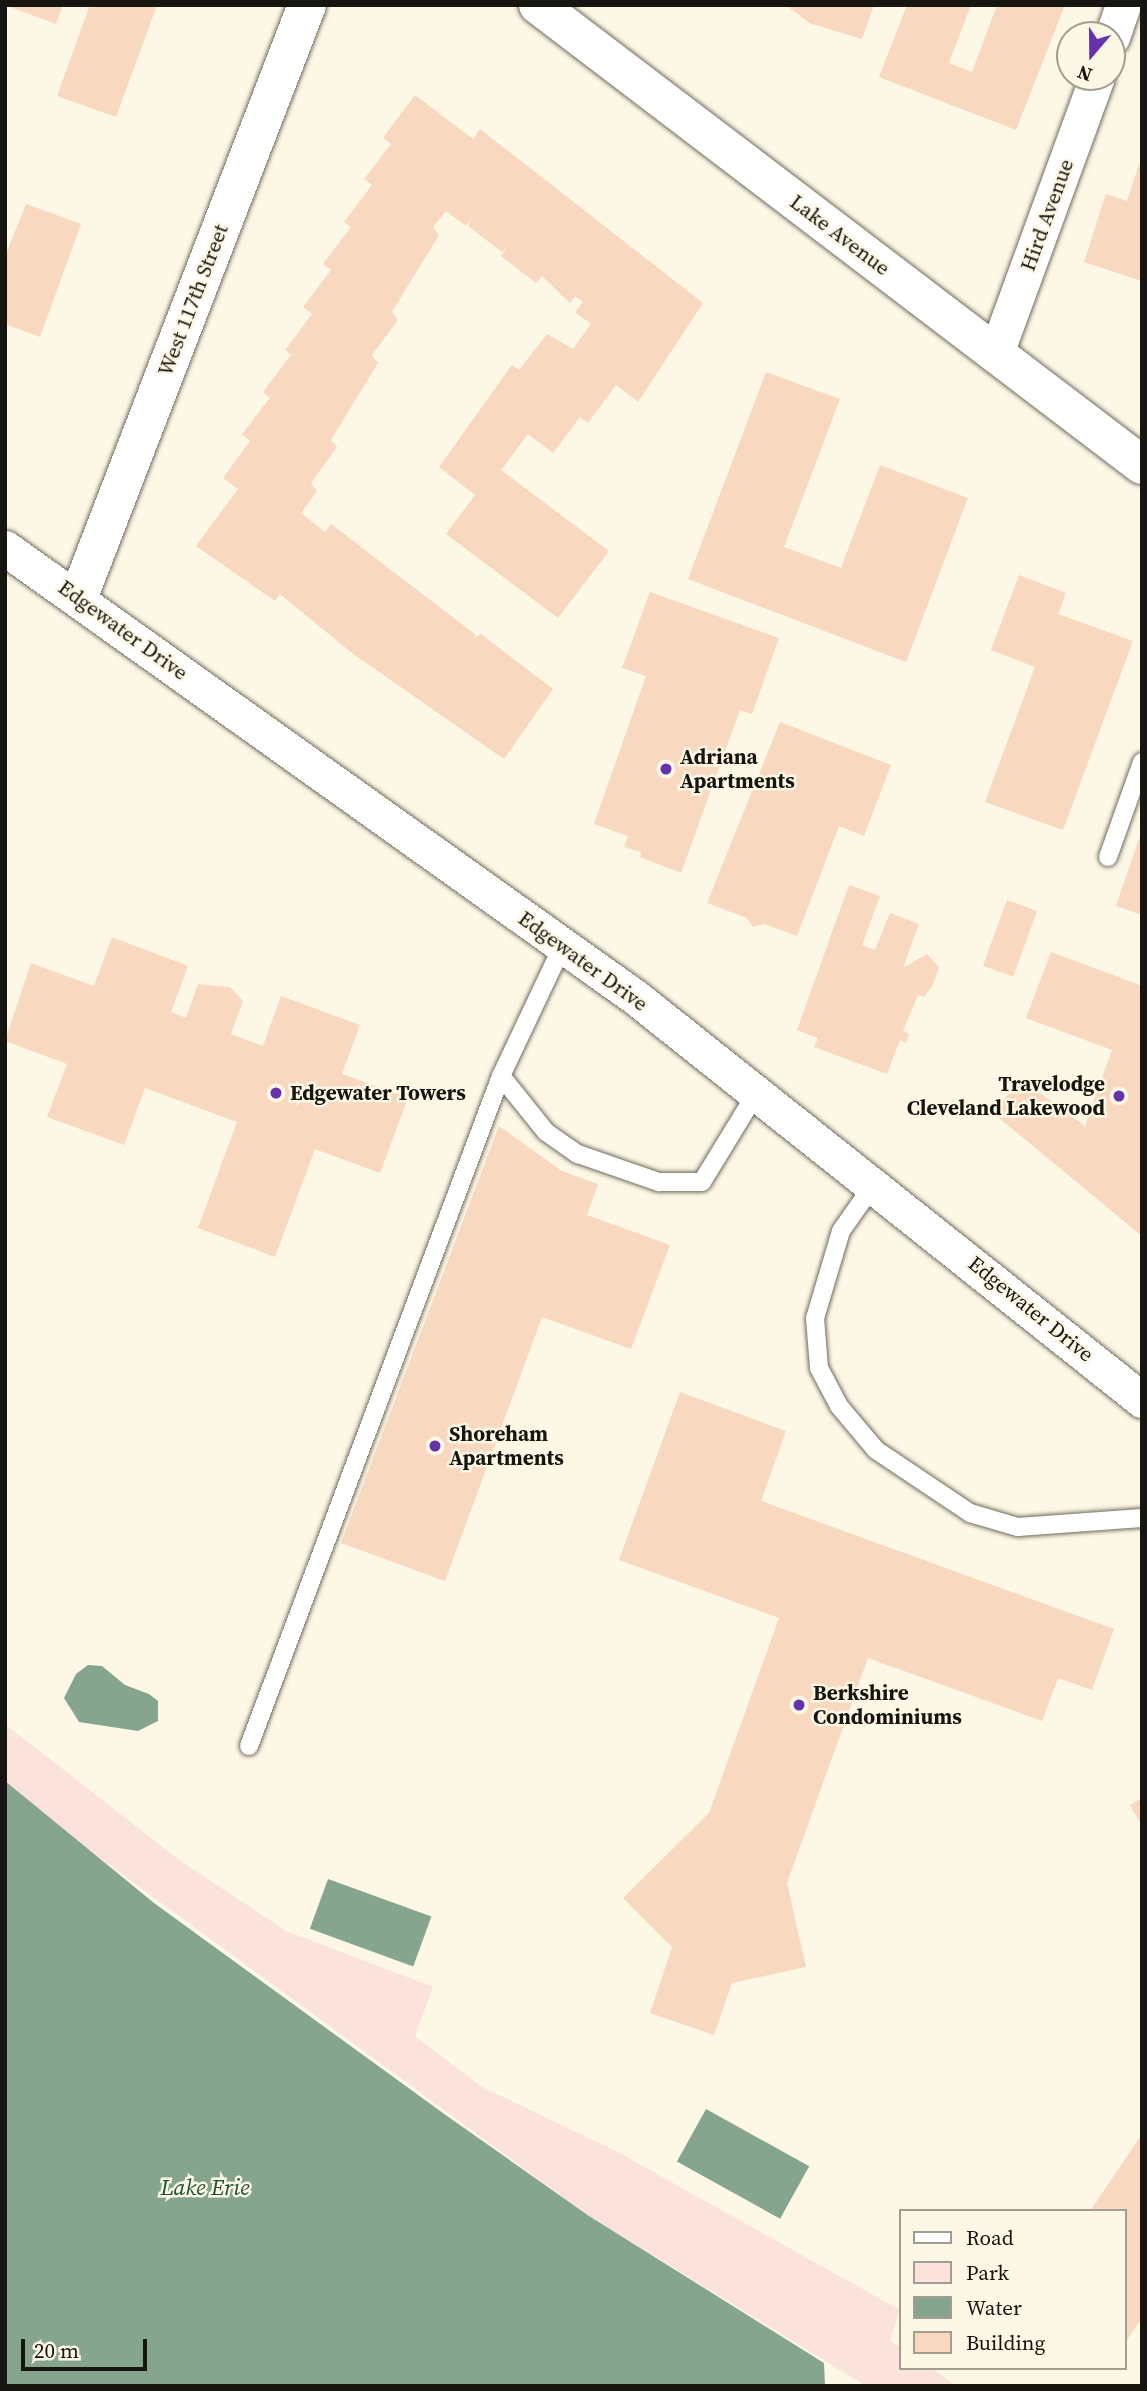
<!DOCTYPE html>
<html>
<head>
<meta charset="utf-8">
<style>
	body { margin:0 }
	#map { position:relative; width:1147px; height:2391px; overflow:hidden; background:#fdf7e6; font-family:"Source Serif 4",serif }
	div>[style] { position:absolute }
	.green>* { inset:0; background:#fbe2dd }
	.water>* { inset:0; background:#85a58e; transform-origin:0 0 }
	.building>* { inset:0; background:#f8d8be; transform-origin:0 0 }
	.roads { filter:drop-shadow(0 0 2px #706b5c) drop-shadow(0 0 2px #706b5c) }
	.lane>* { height:18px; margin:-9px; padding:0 9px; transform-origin:9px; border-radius:9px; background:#fff }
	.street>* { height:35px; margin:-17.5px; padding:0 17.5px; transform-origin:17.5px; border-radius:17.5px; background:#fff }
	.secondary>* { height:38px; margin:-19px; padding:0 19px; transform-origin:19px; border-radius:19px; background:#fff }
	.dots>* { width:19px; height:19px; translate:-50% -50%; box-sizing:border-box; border:4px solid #fdf7e6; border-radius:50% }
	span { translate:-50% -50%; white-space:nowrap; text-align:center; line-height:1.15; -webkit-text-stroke:5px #fdf7e6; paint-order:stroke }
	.street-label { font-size:21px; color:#17150f }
	.poi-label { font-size:21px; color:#17150f; font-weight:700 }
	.left { translate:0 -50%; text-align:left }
	.right { translate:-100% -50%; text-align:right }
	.water-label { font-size:23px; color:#1b5130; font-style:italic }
	.frame { position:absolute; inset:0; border:7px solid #17150f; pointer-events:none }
	.legend { position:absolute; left:899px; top:2209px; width:228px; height:161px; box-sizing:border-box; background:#fdf7e6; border:2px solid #a19d90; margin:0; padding:9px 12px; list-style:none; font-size:21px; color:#17150f }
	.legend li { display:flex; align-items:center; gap:14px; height:35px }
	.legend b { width:35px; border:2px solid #a19d90 }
	.north { position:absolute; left:1056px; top:21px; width:70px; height:70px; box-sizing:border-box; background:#fdf7e6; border:2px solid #a19d90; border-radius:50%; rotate:200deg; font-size:19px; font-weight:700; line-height:28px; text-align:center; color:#17150f }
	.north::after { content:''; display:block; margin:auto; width:24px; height:32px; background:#6632a9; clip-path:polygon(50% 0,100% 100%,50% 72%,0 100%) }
	.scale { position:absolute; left:21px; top:2339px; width:126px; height:32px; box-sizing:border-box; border:4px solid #17150f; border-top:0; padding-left:9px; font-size:21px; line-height:24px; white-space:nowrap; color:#17150f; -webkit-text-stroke:5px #fdf7e6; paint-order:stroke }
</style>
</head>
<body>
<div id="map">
	<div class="green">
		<div style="clip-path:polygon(5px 1724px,179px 1860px,286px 1931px,433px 1987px,415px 2036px,482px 2087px,614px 2150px,900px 2310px,890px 2340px,900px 2348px,900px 2368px,931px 2368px,956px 2386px,866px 2386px,589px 2216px,70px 1836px,5px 1781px)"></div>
	</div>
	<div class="water">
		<div style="clip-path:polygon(88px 1665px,102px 1666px,125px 1685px,149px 1694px,158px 1701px,158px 1721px,138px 1731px,79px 1722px,64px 1698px,76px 1674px)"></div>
		<div style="clip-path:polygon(5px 1781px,154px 1903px,447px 2116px,589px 2216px,824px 2363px,825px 2386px,5px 2386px)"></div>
		<div style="left:328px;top:1879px;width:110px;height:53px;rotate:20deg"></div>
		<div style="left:706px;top:2109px;width:118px;height:60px;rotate:29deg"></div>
	</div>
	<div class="building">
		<div style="clip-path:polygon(5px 5px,63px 5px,56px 24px)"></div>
		<div style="clip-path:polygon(90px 5px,157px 5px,116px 117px,57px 96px)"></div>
		<div style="clip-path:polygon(786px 5px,874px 5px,862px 39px,809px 23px)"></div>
		<div style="clip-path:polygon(907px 5px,971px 5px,949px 63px,972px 72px,997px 5px,1065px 5px,1016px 130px,879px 77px)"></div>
		<div style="clip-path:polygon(415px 95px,473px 139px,480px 129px,703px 303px,638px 402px,616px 385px,588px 423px,580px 417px,553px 453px,528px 434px,501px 470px,609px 551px,558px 618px,446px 534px,475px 495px,439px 467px,512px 365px,519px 370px,547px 334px,573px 349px,591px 324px,575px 312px,583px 302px,575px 296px,570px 303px,542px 276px,536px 283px,501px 256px,508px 245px,502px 252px,468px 226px,472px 218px,466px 226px,446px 211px,433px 227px,439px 235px,392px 312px,398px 320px,372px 355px,378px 363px,331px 440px,337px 447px,311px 483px,317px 491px,301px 513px,325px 532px,331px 524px,476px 635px,473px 639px,481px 634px,553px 689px,504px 759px,352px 653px,280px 594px,275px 601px,196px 546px,238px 489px,223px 478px,250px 441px,242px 434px,270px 398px,263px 392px,291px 355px,285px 350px,312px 314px,303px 307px,331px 270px,323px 264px,351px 227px,344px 222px,372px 185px,364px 179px,391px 144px,383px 138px)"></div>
		<div style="clip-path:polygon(1141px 158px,1142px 158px,1142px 281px,1084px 262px,1106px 194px,1127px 201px)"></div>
		<div style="clip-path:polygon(26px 204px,81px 224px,40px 337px,5px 324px,5px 257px)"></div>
		<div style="clip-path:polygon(766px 372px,840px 399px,784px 547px,841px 568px,880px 465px,968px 498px,906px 662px,688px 579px)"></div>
		<div style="clip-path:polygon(1019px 575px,1066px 593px,1058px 614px,1133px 641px,1063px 830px,985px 802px,1035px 667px,991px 650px)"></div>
		<div style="clip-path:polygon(650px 592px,779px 638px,752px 714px,740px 710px,681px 873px,640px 857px,641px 852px,624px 847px,628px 836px,594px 824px,646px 676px,622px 668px)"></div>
		<div style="clip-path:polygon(780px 722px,891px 765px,864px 836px,839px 826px,797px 936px,764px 924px,753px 927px,747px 918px,707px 903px)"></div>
		<div style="clip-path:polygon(1141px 833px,1142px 833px,1142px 915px,1116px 906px)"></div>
		<div style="clip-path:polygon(849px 885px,880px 896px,862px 945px,875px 950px,890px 913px,919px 924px,903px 968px,927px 954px,939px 967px,933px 985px,924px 997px,918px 995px,903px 1031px,909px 1034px,906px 1043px,900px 1040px,887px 1074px,814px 1047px,818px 1038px,797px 1030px)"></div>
		<div style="left:1007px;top:900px;width:32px;height:70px;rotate:20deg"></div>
		<div style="clip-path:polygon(112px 937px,188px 966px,171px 1012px,186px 1018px,198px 984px,230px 987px,243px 1001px,231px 1034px,263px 1046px,281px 996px,360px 1025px,342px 1074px,408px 1098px,380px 1173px,315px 1149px,275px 1257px,198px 1228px,237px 1122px,145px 1088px,124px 1145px,47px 1117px,67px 1064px,5px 1041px,31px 963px,94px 986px)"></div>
		<div style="clip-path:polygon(1051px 952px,1142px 986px,1142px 1236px,993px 1113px,1021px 1079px,1085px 1126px,1112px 1050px,1026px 1018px)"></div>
		<div style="clip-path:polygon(499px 1126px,562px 1171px,598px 1184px,587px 1215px,670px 1245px,631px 1349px,542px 1317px,445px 1581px,341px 1543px)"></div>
		<div style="clip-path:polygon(680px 1392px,786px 1431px,761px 1501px,1114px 1629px,1092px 1690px,1058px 1678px,1042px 1721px,868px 1658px,787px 1883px,806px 1967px,732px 1983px,714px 2035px,650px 2013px,672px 1947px,623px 1898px,709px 1813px,779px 1618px,619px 1560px)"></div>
		<div style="clip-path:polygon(1142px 1798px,1142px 1826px,1130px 1805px)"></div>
		<div style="clip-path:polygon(1142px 2134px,1142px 2318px,1124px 2344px,1124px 2211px,1090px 2211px)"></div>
	</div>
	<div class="roads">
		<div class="lane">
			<div style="left:1108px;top:857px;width:101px;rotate:-70.3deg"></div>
			<div style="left:501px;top:1076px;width:72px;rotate:51.2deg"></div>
			<div style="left:546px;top:1132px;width:39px;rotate:35deg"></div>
			<div style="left:578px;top:1154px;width:86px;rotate:19.1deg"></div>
			<div style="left:659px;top:1182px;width:43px"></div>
			<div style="left:702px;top:1182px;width:105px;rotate:-58.6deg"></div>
			<div style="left:874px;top:1184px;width:57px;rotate:125.1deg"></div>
			<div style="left:841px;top:1231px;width:91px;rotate:106.6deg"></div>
			<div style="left:815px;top:1318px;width:50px;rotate:85.4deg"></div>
			<div style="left:819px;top:1368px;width:43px;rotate:62.2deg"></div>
			<div style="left:839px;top:1406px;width:57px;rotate:49.9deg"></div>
			<div style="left:876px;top:1450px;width:113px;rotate:33.8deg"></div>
			<div style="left:970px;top:1513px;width:50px;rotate:16.3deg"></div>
			<div style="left:1018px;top:1527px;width:124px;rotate:-4.2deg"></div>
			<div style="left:249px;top:1746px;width:716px;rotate:-69.39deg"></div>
			<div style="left:501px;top:1076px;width:143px;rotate:-64.7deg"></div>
		</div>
		<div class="street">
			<div style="left:1112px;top:37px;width:34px;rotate:-71deg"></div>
			<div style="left:996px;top:353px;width:294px;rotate:-69.9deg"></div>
			<div style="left:5px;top:548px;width:774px;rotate:35.48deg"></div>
			<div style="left:635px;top:997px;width:648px;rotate:38.48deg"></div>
		</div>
		<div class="secondary">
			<div style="left:538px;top:5px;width:759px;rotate:37.29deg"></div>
			<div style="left:79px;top:596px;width:633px;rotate:-68.9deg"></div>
		</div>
	</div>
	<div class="dots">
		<div style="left:666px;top:769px;background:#6632a9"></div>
		<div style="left:276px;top:1093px;background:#6632a9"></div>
		<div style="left:1119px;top:1096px;background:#6632a9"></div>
		<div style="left:435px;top:1446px;background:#6632a9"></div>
		<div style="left:799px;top:1705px;background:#6632a9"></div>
	</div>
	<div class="street-label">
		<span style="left:1047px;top:215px;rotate:-70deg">Hird Avenue</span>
		<span style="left:840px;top:235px;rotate:37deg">Lake Avenue</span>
		<span style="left:193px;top:300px;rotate:-69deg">West 117th Street</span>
		<span style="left:123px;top:630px;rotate:36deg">Edgewater Drive</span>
		<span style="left:583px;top:961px;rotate:36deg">Edgewater Drive</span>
		<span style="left:1031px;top:1309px;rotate:39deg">Edgewater Drive</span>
	</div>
	<div class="poi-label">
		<span class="left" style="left:680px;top:769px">Adriana<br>Apartments</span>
		<span class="right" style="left:1105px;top:1096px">Travelodge<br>Cleveland Lakewood</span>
		<span class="left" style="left:290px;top:1093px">Edgewater Towers</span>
		<span class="left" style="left:449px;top:1446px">Shoreham<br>Apartments</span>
		<span class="left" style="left:813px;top:1705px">Berkshire<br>Condominiums</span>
	</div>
	<div class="water-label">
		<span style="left:205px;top:2187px">Lake Erie</span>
	</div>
	<div class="frame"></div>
	<ul class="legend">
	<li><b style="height:9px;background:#fff"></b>Road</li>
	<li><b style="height:19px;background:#fbe2dd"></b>Park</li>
	<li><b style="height:19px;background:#85a58e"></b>Water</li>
	<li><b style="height:19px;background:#f8d8be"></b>Building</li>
	</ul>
	<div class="north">N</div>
	<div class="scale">20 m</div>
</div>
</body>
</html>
